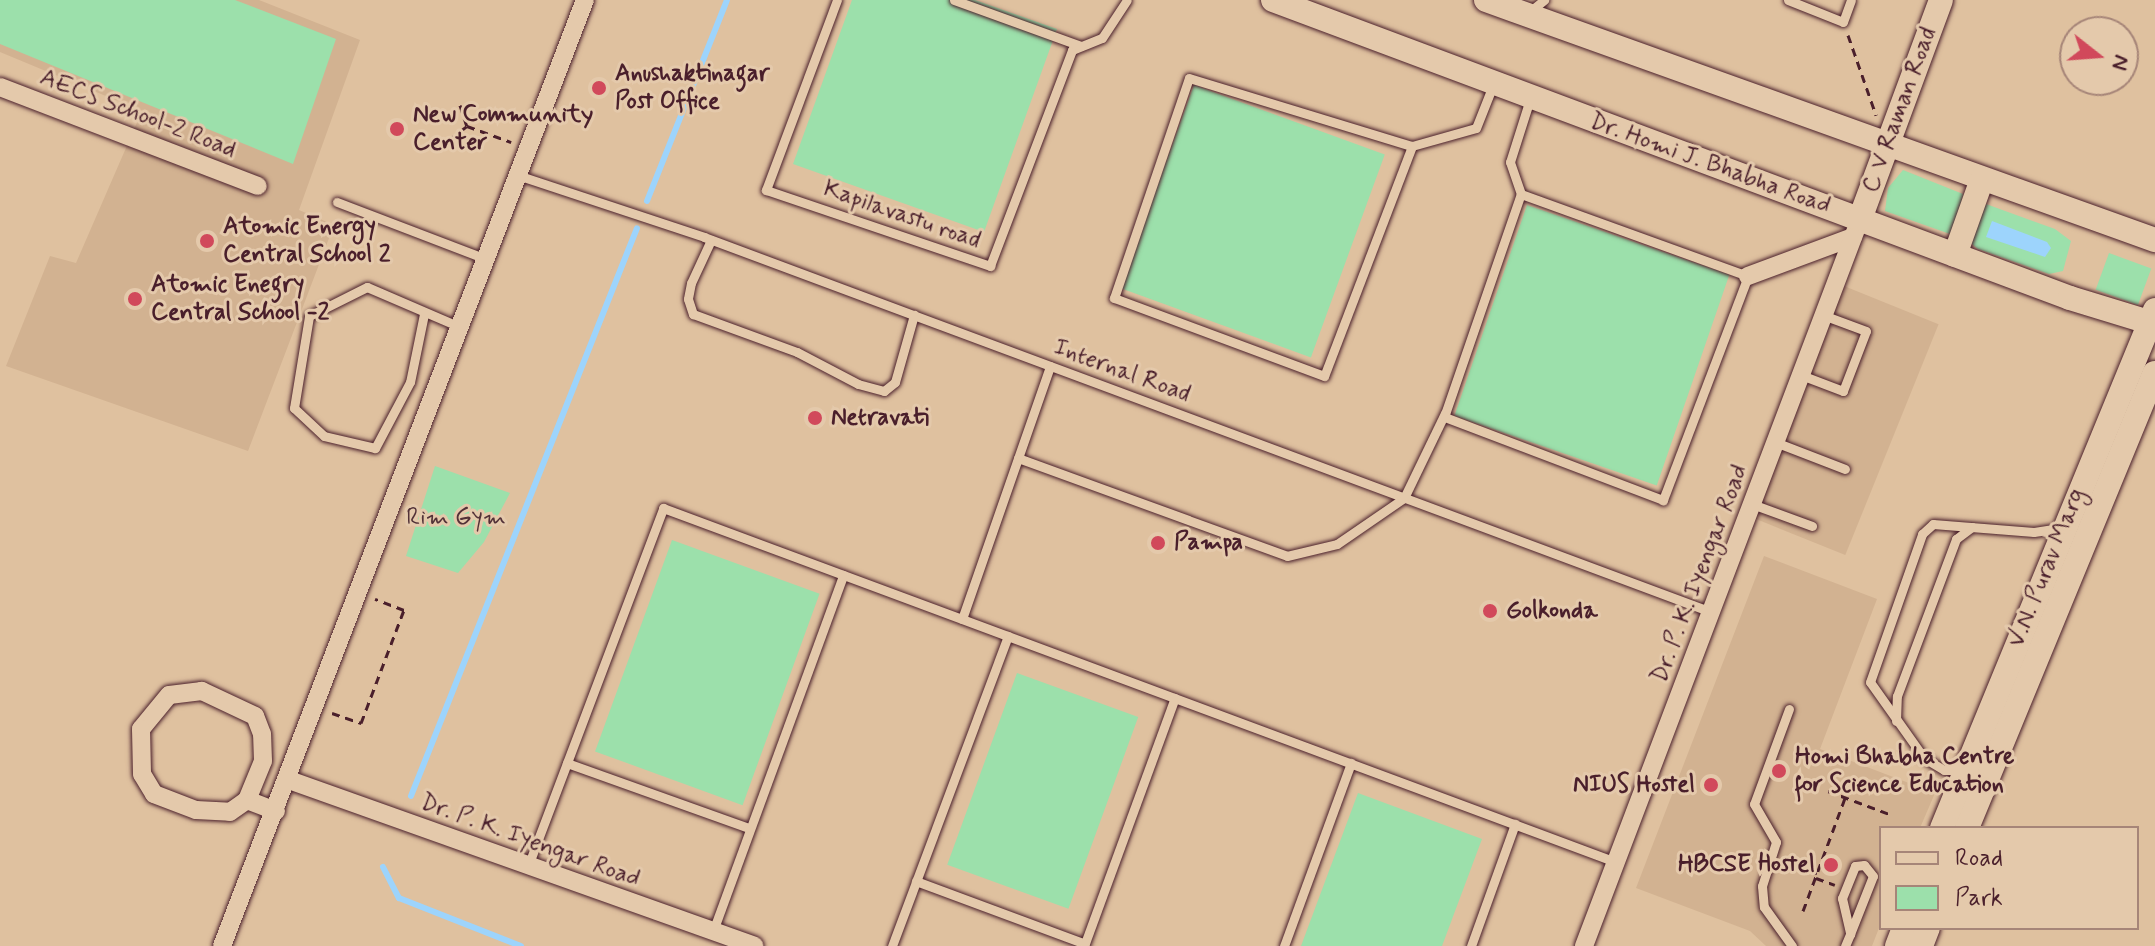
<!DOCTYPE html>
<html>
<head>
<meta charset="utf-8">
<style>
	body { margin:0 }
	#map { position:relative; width:2155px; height:946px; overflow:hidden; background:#dfc19f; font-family:Mynerve,sans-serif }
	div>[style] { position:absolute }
	.built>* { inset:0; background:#d2b291; transform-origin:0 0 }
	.green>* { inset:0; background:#9ce0ab; transform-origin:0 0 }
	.water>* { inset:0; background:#9dd4fc }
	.stream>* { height:6px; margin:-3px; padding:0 3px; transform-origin:3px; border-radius:3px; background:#9dd4fc }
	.path>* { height:3px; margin-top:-1.5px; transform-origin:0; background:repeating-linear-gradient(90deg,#4a1f2b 0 8px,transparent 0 14px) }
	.roads { filter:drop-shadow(0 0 2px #4a1f2b) drop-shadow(0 0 2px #4a1f2b) }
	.service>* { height:9px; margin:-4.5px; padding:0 4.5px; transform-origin:4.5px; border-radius:4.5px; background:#e4c9ab }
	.minor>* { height:18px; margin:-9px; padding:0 9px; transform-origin:9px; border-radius:9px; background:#e4c9ab }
	.tertiary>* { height:24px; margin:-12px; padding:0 12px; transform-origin:12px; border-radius:12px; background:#e4c9ab }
	.dots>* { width:22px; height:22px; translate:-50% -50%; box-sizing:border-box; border:4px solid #e4c9ab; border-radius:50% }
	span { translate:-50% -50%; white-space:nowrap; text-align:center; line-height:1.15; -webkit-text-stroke:6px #e4c9ab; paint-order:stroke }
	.poi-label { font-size:24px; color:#4a1f2b; font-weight:700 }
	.left { translate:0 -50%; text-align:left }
	.right { translate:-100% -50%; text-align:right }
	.street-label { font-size:24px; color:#4a1f2b }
	.park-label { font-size:24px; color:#523238 }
	.legend { position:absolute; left:1879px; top:826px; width:260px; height:104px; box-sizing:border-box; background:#e4c9ab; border:2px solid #a68578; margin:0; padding:10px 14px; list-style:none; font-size:24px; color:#4a1f2b }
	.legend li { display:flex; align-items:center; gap:16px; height:40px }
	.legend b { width:40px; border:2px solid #a68578 }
	.north { position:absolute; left:2059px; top:16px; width:80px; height:80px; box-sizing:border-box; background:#e4c9ab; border:2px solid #a68578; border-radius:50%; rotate:107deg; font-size:22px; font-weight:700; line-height:32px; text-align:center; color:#4a1f2b }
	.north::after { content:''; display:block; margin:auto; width:28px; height:36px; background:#d1495b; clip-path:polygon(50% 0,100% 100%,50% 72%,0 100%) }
</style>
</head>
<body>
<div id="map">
	<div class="built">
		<div style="clip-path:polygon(0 0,259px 0,360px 40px,299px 210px,334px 225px,248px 451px,6px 366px,50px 256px,76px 263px,142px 111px,0 52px)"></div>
		<div style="left:1844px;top:286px;width:102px;height:249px;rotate:22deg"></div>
		<div style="clip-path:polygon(1764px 556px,1877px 599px,1820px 749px,1935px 793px,1920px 828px,1881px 828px,1881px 923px,1872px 946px,1766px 946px,1750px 931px,1636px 888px)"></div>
	</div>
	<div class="green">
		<div style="clip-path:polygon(0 0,235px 0,336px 39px,293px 164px,0 44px)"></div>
		<div style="clip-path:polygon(852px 0,975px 0,1057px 29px,984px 232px,793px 164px)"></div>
		<div style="left:1194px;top:85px;width:203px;height:216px;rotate:20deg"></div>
		<div style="clip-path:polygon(1903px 170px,1963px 194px,1961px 217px,1950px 234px,1885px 211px,1888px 188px)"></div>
		<div style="clip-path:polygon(1986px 204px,2055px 229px,2071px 241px,2063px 271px,2049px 274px,1978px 249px,1967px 240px)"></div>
		<div style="left:1527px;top:205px;width:214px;height:223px;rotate:19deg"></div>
		<div style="left:2109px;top:253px;width:45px;height:39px;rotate:20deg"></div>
		<div style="clip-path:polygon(435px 466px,510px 493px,484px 542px,458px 573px,406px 556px)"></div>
		<div style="left:672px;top:540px;width:157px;height:225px;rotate:20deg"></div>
		<div style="left:1017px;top:673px;width:129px;height:204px;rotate:20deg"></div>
		<div style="clip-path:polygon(1358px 793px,1482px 839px,1442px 946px,1301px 946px)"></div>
	</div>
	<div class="water">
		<div style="clip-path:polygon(1992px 221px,2047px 242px,2051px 248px,2045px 257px,1986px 237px)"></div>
	</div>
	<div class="stream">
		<div style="left:647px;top:201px;width:216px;rotate:-68.3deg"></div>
		<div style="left:411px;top:796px;width:611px;rotate:-68.3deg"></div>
		<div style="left:383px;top:867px;width:35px;rotate:63deg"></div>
		<div style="left:399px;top:898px;width:131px;rotate:21.5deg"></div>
	</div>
	<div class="path">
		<div style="left:1848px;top:35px;width:85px;rotate:70.7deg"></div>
		<div style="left:460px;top:105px;width:22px;rotate:72deg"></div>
		<div style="left:449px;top:140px;width:23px;rotate:-38deg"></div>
		<div style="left:467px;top:126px;width:47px;rotate:20deg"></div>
		<div style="left:332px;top:713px;width:31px;rotate:19deg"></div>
		<div style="left:361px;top:723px;width:121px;rotate:-69.2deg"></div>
		<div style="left:404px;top:610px;width:31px;rotate:-159deg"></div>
		<div style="left:1828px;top:791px;width:68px;rotate:20.6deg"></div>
		<div style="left:1817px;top:873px;width:15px;rotate:-160deg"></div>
		<div style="left:1803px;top:868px;width:5px;rotate:-68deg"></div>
		<div style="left:1805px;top:863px;width:15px;rotate:20deg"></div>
		<div style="left:1816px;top:878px;width:20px;rotate:20deg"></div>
		<div style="left:1803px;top:911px;width:121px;rotate:-69.6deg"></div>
	</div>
	<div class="roads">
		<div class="service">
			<div style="left:837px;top:0;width:203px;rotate:110.5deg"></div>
			<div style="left:766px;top:190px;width:237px;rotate:18.7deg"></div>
			<div style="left:990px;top:266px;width:231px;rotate:-69.2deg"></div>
			<div style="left:1072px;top:50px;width:32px;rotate:-22deg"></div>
			<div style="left:1102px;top:38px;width:45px;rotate:-56.7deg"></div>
			<div style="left:954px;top:0;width:135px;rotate:19.9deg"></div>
			<div style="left:1788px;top:0;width:59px;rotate:21.8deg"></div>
			<div style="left:1843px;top:22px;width:23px;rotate:-70deg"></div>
			<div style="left:1528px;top:13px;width:21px;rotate:-39deg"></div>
			<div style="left:1412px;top:146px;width:246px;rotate:110.9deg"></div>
			<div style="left:1324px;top:376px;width:224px;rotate:-159.6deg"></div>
			<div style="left:1114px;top:298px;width:232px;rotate:-71.2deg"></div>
			<div style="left:1189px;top:78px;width:233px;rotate:17deg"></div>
			<div style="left:1412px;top:146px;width:66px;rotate:-15.7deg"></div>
			<div style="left:1476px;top:128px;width:46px;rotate:-68.4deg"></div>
			<div style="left:517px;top:175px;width:197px;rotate:18.3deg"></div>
			<div style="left:704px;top:237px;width:1075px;rotate:20.42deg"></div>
			<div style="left:1521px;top:194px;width:241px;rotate:19.9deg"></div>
			<div style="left:1748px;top:276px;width:240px;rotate:110.8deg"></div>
			<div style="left:1663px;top:500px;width:234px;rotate:-159.2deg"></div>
			<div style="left:1444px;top:417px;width:236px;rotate:-71deg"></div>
			<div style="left:1521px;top:194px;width:34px;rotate:-109deg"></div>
			<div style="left:1510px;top:162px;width:66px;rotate:-72.4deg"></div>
			<div style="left:337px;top:202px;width:160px;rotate:20.9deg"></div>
			<div style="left:711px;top:240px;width:47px;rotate:114.9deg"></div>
			<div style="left:691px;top:283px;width:16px;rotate:101deg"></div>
			<div style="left:688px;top:299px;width:16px;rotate:72deg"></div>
			<div style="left:693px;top:314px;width:111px;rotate:20.1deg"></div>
			<div style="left:797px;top:352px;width:69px;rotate:27.7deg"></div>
			<div style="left:858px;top:384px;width:27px;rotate:15deg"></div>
			<div style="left:884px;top:391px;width:14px;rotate:-39deg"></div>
			<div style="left:895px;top:382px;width:70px;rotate:-74.2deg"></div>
			<div style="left:424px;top:314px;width:69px;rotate:101.6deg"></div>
			<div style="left:410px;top:382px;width:75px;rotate:117.9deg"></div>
			<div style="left:375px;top:448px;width:52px;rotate:-166.8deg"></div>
			<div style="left:324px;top:436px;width:41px;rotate:-137deg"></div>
			<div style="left:294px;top:408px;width:93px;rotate:-80.7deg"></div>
			<div style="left:309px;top:316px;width:65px;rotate:-26.6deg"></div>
			<div style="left:367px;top:287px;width:101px;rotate:23.3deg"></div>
			<div style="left:1801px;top:375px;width:45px;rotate:20.9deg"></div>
			<div style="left:1843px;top:391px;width:64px;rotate:-69deg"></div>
			<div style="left:1866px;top:331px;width:46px;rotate:-159.6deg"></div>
			<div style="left:1775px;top:442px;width:75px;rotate:21.1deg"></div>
			<div style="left:1018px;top:458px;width:286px;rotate:20deg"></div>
			<div style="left:1287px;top:556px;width:51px;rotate:-13.5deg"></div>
			<div style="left:1337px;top:544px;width:81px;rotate:-34.5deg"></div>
			<div style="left:1404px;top:498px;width:94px;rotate:-64.2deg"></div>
			<div style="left:1752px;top:504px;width:64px;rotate:20.1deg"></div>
			<div style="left:962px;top:619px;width:268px;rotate:-70.8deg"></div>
			<div style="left:1789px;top:709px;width:101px;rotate:110.2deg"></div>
			<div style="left:1754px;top:804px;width:44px;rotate:59.9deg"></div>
			<div style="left:1776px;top:842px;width:46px;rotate:107.7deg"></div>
			<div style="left:1762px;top:886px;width:21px;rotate:85deg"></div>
			<div style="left:1764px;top:907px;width:48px;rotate:54.3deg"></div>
			<div style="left:1896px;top:721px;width:25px;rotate:-88deg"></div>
			<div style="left:1897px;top:696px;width:168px;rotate:-69.4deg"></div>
			<div style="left:1956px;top:539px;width:20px;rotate:-37deg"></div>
			<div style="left:567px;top:763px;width:193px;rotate:19.7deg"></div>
			<div style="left:1965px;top:770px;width:21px;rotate:180deg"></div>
			<div style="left:1944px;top:770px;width:23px;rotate:-149deg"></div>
			<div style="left:1924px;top:758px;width:93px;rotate:-125.4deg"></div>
			<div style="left:1870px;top:682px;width:157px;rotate:-70.6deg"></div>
			<div style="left:1922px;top:534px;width:15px;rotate:-42deg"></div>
			<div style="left:1933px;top:524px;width:101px;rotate:4.5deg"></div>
			<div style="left:2034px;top:532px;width:26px;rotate:-9deg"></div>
			<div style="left:528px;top:866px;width:383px;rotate:-69.3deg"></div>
			<div style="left:663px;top:508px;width:1017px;rotate:20.38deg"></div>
			<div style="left:916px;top:881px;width:180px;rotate:20.4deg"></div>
			<div style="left:713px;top:931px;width:379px;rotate:-69.9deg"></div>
			<div style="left:892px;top:946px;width:331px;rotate:-69.5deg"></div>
			<div style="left:1084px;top:946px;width:264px;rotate:-69.9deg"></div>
			<div style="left:1284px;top:946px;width:195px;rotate:-69.9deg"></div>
			<div style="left:1471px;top:946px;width:130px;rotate:-70.2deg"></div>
			<div style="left:1845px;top:946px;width:13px;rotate:-67deg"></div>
			<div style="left:1850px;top:934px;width:62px;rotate:-68.4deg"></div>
			<div style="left:1873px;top:876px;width:14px;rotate:-129deg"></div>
			<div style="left:1864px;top:865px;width:9px;rotate:174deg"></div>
			<div style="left:1855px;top:866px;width:35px;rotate:112deg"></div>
			<div style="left:1842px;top:898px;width:37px;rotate:77deg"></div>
		</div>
		<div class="minor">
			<div style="left:0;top:87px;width:276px;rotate:21deg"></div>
			<div style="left:1748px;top:276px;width:112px;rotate:-20.4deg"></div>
			<div style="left:289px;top:780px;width:494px;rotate:19.6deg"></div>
			<div style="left:247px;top:800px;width:42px;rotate:-67.7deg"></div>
			<div style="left:263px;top:761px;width:27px;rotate:-92deg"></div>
			<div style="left:262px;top:734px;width:19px;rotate:-111deg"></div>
			<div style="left:255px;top:716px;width:59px;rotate:-154.7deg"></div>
			<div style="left:202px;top:691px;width:33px;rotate:173deg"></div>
			<div style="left:169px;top:695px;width:44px;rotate:129.5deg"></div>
			<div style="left:141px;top:729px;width:45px;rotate:88.7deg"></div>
			<div style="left:142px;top:774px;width:23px;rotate:59deg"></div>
			<div style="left:154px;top:794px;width:45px;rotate:20.9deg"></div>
			<div style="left:196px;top:810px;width:34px;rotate:3deg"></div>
			<div style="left:230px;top:812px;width:21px;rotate:-35deg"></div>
			<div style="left:247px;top:800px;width:31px;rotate:21deg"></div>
			<div style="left:222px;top:946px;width:1013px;rotate:-69.01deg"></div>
			<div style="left:1584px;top:946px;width:778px;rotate:-69.21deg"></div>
		</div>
		<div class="tertiary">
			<div style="left:1273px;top:0;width:851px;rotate:20.5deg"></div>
			<div style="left:2070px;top:298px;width:89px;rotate:17deg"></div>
			<div style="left:1486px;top:0;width:711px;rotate:19.74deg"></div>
			<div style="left:1860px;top:219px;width:233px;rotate:-69.7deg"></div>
			<div style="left:1955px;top:255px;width:81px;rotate:-70.4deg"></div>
			<div style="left:1942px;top:828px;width:560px;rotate:-67.65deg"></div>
			<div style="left:1967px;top:828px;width:492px;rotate:-67.6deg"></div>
			<div style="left:1897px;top:946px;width:19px;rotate:-69deg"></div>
			<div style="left:1921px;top:946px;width:19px;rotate:-69deg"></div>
		</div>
	</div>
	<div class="dots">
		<div style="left:599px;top:88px;background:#d1495b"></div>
		<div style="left:397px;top:129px;background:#d1495b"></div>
		<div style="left:207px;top:241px;background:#d1495b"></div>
		<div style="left:135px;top:299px;background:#d1495b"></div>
		<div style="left:815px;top:418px;background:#d1495b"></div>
		<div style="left:1158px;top:543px;background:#d1495b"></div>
		<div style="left:1490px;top:611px;background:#d1495b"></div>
		<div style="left:1779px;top:771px;background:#d1495b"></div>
		<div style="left:1711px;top:785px;background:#d1495b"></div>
		<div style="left:1831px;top:865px;background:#d1495b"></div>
	</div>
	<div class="poi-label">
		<span class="left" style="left:615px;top:88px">Anushaktinagar<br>Post Office</span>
		<span class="left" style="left:413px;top:129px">New Community<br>Center</span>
		<span class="left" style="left:223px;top:241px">Atomic Energy<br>Central School 2</span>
		<span class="left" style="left:151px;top:299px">Atomic Enegry<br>Central School -2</span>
		<span class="left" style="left:831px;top:418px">Netravati</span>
		<span class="left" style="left:1174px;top:543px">Pampa</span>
		<span class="left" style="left:1506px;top:611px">Golkonda</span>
		<span class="left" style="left:1795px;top:771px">Homi Bhabha Centre<br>for Science Education</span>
		<span class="right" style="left:1695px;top:785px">NIUS Hostel</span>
		<span class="right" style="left:1815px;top:865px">HBCSE Hostel</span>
	</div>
	<div class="street-label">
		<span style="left:1900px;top:110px;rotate:-70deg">C V Raman Road</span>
		<span style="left:138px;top:114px;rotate:21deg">AECS School-2 Road</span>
		<span style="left:1710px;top:164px;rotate:20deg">Dr. Homi J. Bhabha Road</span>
		<span style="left:902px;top:215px;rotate:19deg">Kapilavastu road</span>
		<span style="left:1122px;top:371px;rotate:20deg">Internal Road</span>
		<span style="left:2047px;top:568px;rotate:-68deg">V.N. Purav Marg</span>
		<span style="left:1700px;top:574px;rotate:-69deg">Dr. P. K. Iyengar Road</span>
		<span style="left:530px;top:841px;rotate:20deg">Dr. P. K. Iyengar Road</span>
	</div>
	<div class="park-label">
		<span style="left:456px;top:518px">Rim Gym</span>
	</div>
	<ul class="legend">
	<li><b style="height:10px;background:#e4c9ab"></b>Road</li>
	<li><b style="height:22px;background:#9ce0ab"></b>Park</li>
	</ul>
	<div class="north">N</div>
</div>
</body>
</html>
